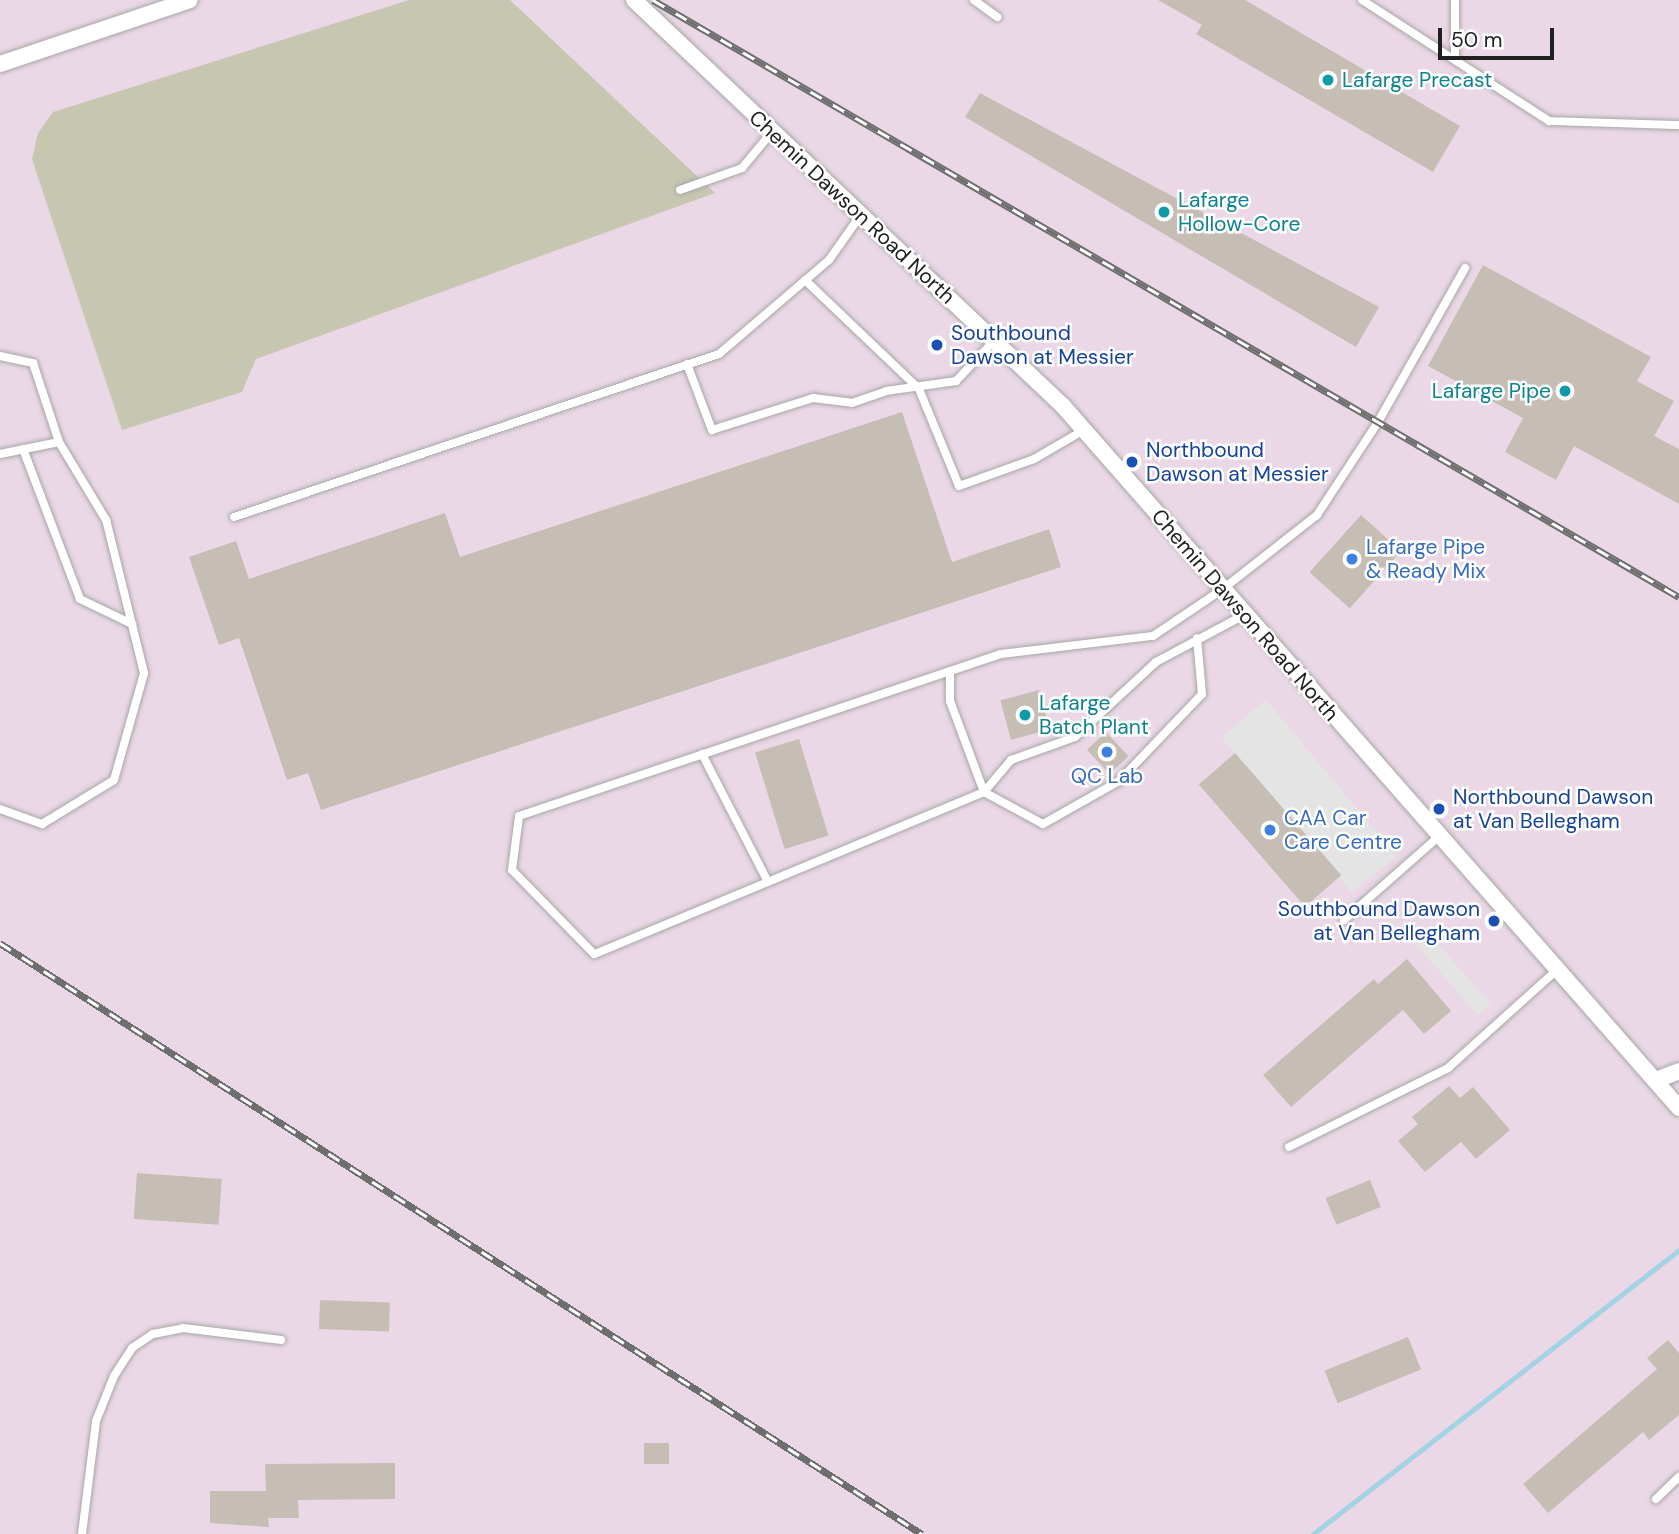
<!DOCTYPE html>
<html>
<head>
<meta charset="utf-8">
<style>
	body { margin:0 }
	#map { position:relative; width:1679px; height:1534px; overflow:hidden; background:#f2eee6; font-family:"DM Sans",sans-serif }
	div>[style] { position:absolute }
	.industrial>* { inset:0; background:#ebd8e7; transform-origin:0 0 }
	.construction>* { inset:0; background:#c7c7b1 }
	.parking>* { inset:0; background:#e4e4e4; transform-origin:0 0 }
	.stream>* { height:4.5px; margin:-2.25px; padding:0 2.25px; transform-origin:2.25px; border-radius:2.25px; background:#a3d2e2 }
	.building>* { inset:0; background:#c6beb5; transform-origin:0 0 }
	.roads { filter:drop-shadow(0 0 2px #a7a7a7) drop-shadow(0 0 2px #a7a7a7) }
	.service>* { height:8px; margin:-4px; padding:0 4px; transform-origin:4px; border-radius:4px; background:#fff }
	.minor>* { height:16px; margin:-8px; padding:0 8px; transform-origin:8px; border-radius:8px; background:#fff }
	.rail>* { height:7px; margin-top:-3.5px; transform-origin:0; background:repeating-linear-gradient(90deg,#fff 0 13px,#6e6e6e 0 26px); box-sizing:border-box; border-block:2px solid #6e6e6e }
	.dots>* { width:19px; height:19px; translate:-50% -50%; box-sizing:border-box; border:4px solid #fff; border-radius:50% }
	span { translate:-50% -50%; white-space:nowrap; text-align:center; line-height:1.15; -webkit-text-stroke:5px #fff; paint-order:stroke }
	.culture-label { font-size:21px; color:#0d838f }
	.left { translate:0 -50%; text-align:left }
	.right { translate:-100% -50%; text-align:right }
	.street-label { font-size:21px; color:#202020 }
	.transit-label { font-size:21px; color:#164399 }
	.shop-label { font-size:21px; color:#366cbe }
	.scale { position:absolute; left:1438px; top:28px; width:116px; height:32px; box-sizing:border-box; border:4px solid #202020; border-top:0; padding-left:9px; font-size:21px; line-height:24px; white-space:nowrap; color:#202020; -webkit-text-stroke:5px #fff; paint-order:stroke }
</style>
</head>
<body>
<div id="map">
	<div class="industrial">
		<div style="left:0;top:0;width:1679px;height:1534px"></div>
	</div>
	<div class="construction">
		<div style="clip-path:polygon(409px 0,510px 0,715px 193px,256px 359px,242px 392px,122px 430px,32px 159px,38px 133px,53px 112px)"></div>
	</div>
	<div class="parking">
		<div style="left:1266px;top:700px;width:203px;height:58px;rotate:50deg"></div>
		<div style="left:1427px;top:931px;width:97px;height:17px;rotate:49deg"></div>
	</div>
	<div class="stream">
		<div style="left:1313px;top:1534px;width:463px;rotate:-37.8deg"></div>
	</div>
	<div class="building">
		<div style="clip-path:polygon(1158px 0,1245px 0,1460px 126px,1433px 172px,1196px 34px,1202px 25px)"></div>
		<div style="clip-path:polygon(980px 93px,1379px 307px,1356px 347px,965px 117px)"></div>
		<div style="clip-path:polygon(1483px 265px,1651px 357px,1637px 381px,1674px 401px,1654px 436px,1679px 449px,1679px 504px,1574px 446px,1556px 480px,1505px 452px,1523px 418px,1428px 366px)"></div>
		<div style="clip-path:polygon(902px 412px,952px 562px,1049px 529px,1061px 567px,321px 810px,308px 773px,287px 780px,239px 638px,219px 645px,189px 557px,236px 541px,249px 579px,445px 513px,460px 557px)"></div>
		<div style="left:1361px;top:515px;width:54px;height:77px;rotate:42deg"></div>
		<div style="left:1039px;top:690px;width:41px;height:40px;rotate:75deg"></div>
		<div style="left:1106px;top:732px;width:33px;height:26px;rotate:47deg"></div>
		<div style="left:799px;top:739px;width:101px;height:46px;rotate:73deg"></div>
		<div style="left:1235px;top:753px;width:162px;height:48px;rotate:49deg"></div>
		<div style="clip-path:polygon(1407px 959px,1451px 1011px,1424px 1034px,1403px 1010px,1291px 1107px,1263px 1075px,1374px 979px,1378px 984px)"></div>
		<div style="clip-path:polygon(1449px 1086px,1460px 1098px,1473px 1087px,1510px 1130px,1476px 1159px,1461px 1142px,1425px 1172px,1398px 1141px,1418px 1124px,1412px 1117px)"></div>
		<div style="left:137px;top:1173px;width:85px;height:46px;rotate:4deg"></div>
		<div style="left:1370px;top:1180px;width:29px;height:48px;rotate:68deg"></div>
		<div style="left:320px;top:1300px;width:70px;height:29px;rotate:2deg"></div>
		<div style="left:1408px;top:1337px;width:35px;height:90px;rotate:68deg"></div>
		<div style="clip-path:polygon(1668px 1340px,1679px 1353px,1679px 1415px,1649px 1440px,1643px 1432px,1548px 1513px,1523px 1484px,1657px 1369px,1647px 1358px)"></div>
		<div style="left:644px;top:1443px;width:25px;height:21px"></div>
		<div style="clip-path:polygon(395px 1463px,395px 1499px,298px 1500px,299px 1518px,268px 1518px,269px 1527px,210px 1523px,210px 1491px,266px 1491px,265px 1464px)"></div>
	</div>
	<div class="roads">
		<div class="service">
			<div style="left:974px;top:0;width:29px;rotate:36deg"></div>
			<div style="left:1362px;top:0;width:223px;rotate:32.9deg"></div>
			<div style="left:1549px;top:121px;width:130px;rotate:1.8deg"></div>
			<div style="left:1455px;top:58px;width:58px;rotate:-90deg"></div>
			<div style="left:680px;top:190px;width:66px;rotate:-19.5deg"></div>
			<div style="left:742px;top:168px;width:47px;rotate:-50.2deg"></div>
			<div style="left:805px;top:280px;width:158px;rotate:43.7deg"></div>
			<div style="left:919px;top:389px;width:105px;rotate:67.6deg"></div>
			<div style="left:959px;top:486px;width:80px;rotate:-19.8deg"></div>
			<div style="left:1034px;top:459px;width:58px;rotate:-30.1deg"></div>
			<div style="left:0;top:356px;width:34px;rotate:12deg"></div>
			<div style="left:33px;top:363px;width:83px;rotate:71.8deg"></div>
			<div style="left:59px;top:442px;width:60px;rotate:168.5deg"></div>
			<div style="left:687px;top:364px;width:71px;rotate:69.3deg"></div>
			<div style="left:712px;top:430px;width:106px;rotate:-17.6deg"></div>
			<div style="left:813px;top:398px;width:39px;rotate:7deg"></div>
			<div style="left:852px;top:403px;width:36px;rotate:-19deg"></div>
			<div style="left:886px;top:391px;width:71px;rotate:-8.1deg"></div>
			<div style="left:956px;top:381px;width:55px;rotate:-46.5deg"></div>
			<div style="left:23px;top:449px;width:160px;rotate:69.2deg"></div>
			<div style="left:80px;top:599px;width:58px;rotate:25.7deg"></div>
			<div style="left:234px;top:517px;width:512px;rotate:-18.58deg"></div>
			<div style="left:719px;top:354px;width:145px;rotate:-40.5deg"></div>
			<div style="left:829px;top:260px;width:54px;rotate:-54.8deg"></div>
			<div style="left:1244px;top:615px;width:100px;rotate:151.9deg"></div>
			<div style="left:1156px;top:662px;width:110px;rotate:137.2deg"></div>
			<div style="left:1075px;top:737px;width:68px;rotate:160.2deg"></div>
			<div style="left:1011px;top:760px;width:42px;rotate:130.2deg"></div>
			<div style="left:984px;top:792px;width:422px;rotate:157.4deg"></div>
			<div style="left:594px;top:954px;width:117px;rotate:-134.3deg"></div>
			<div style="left:512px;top:870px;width:54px;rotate:-82.6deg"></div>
			<div style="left:519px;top:816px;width:508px;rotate:-18.58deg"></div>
			<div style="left:1001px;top:654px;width:153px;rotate:-6.8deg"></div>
			<div style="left:1153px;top:636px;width:84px;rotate:-33.9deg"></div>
			<div style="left:1223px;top:589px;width:120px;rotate:-38.2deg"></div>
			<div style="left:1317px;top:515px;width:111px;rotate:-56.7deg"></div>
			<div style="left:1378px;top:422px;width:177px;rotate:-60.5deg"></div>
			<div style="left:950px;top:671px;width:30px;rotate:90deg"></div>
			<div style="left:950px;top:701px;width:97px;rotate:69.5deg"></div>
			<div style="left:984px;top:792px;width:67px;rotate:28.5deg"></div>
			<div style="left:1043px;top:824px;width:87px;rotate:-29.5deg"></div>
			<div style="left:1119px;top:781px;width:120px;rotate:-46.3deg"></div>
			<div style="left:1202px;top:694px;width:56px;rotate:-95.1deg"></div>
			<div style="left:702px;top:754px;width:144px;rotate:62.7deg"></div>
			<div style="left:0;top:809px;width:45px;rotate:19.7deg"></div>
			<div style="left:42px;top:824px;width:84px;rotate:-31.4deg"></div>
			<div style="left:114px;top:780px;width:111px;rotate:-74.3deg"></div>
			<div style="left:144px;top:673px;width:158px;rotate:-103.9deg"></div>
			<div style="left:106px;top:520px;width:91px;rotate:-121.1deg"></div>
			<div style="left:1344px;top:920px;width:125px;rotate:-41.4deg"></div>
			<div style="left:1289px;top:1147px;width:178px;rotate:-26.4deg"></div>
			<div style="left:1448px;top:1068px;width:147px;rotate:-42deg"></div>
			<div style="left:1656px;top:1499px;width:32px;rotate:-44deg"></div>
			<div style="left:82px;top:1534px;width:114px;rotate:-82.9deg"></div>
			<div style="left:96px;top:1421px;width:48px;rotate:-68.2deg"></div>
			<div style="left:114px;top:1376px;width:33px;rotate:-57deg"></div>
			<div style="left:132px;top:1348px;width:25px;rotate:-34deg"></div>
			<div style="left:153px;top:1334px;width:31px;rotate:-11deg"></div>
			<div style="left:183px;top:1328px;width:99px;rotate:7deg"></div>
		</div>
		<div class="minor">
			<div style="left:634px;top:0;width:591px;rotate:43.42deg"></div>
			<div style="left:1063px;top:406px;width:934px;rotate:48.73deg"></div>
			<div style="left:0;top:64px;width:200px;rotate:-18.6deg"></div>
			<div style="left:1656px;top:1080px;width:25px;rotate:-21deg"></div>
		</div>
	</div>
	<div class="rail">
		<div style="left:653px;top:0;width:1187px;rotate:30.19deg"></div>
		<div style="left:0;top:943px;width:1095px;rotate:32.66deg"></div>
	</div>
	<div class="dots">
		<div style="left:1328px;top:80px;background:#0f9aa8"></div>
		<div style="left:1164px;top:212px;background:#0f9aa8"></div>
		<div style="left:937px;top:345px;background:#1a4fb4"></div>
		<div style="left:1565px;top:391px;background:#0f9aa8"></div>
		<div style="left:1132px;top:462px;background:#1a4fb4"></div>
		<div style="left:1352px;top:559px;background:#3f7fe0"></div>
		<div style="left:1025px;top:715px;background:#0f9aa8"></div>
		<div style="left:1107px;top:752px;background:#3f7fe0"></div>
		<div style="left:1439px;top:809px;background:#1a4fb4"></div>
		<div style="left:1270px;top:830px;background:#3f7fe0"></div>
		<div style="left:1494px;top:921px;background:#1a4fb4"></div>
	</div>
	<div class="culture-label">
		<span class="left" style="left:1342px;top:80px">Lafarge Precast</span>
		<span class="left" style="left:1178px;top:212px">Lafarge<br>Hollow-Core</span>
		<span class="right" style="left:1551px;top:391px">Lafarge Pipe</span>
		<span class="left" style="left:1039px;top:715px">Lafarge<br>Batch Plant</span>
	</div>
	<div class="street-label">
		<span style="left:852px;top:207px;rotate:43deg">Chemin Dawson Road North</span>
		<span style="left:1245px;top:615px;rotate:49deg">Chemin Dawson Road North</span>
	</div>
	<div class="transit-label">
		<span class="left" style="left:951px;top:345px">Southbound<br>Dawson at Messier</span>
		<span class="left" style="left:1146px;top:462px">Northbound<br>Dawson at Messier</span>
		<span class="left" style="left:1453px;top:809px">Northbound Dawson<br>at Van Bellegham</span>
		<span class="right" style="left:1480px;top:921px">Southbound Dawson<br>at Van Bellegham</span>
	</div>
	<div class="shop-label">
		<span class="left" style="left:1366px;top:559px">Lafarge Pipe<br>&amp; Ready Mix</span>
		<span style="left:1107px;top:776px">QC Lab</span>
		<span class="left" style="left:1284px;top:830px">CAA Car<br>Care Centre</span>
	</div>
	<div class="scale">50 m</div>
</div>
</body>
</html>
